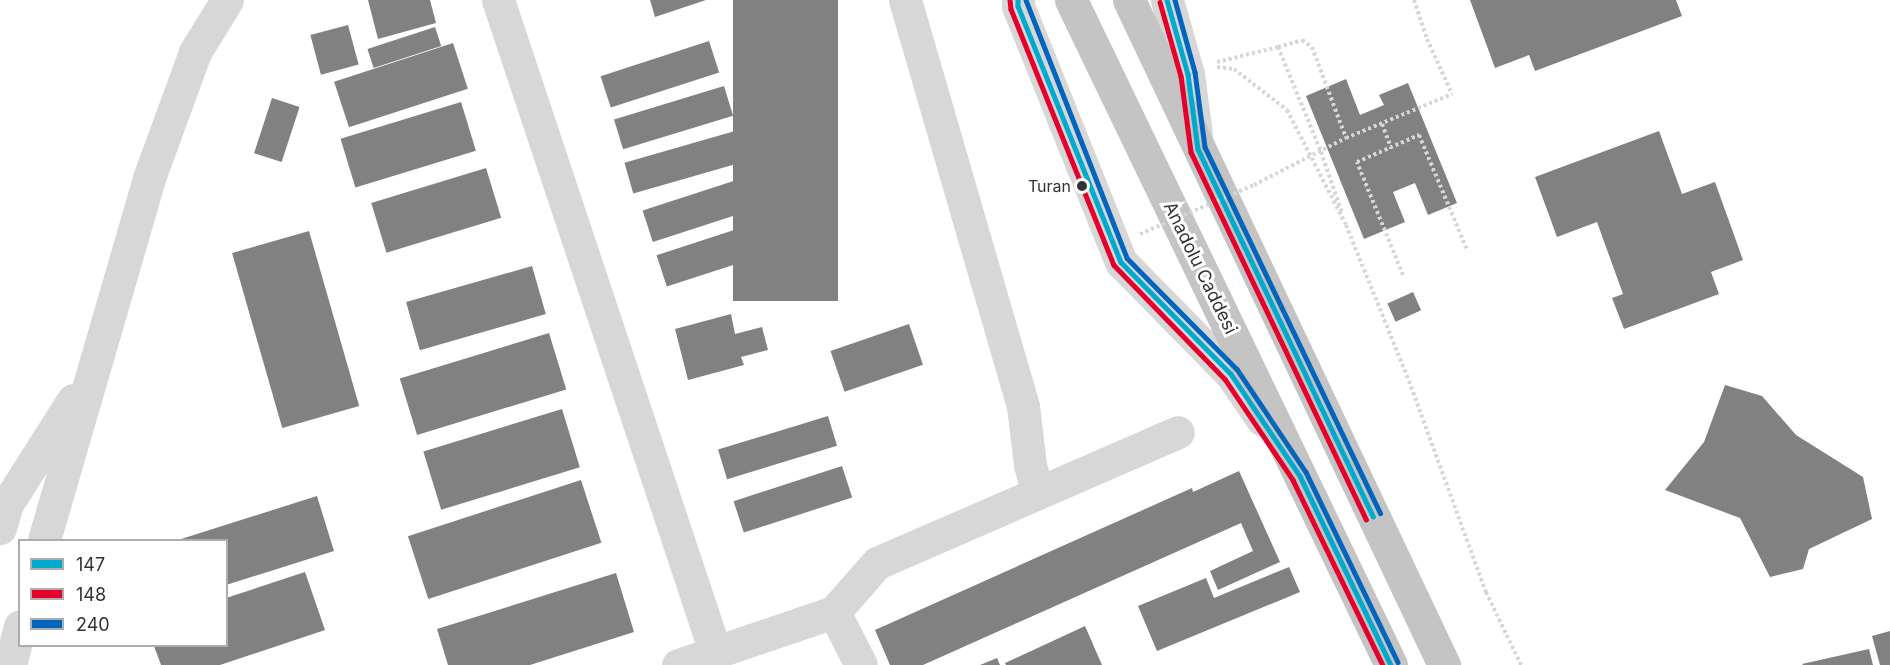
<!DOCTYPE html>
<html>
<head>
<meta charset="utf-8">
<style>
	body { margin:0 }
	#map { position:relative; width:1890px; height:665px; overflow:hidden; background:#fff; font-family:Inter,sans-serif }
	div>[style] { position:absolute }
	.building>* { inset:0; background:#818181; transform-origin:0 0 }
	.path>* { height:4px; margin-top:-2px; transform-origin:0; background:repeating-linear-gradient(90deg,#d6d6d6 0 3px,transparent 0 6px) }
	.minor>* { height:33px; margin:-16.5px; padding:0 16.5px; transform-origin:16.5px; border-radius:16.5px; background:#d7d7d7 }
	.highway>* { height:33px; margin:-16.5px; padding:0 16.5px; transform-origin:16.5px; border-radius:16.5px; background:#c4c4c4 }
	.path-bridge>* { height:4px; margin-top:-2px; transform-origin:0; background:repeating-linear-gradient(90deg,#d6d6d6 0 3px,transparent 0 6px) }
	.bus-1>* { height:4.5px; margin:-2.25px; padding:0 2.25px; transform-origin:2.25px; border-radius:2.25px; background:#00a9ce }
	.bus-2>* { height:4.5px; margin:-2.25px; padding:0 2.25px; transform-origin:2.25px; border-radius:2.25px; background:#e4002b }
	.bus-3>* { height:4.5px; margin:-2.25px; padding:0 2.25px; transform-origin:2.25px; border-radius:2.25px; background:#0065bd }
	.dots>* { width:16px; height:16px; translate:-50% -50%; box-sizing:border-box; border:3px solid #fff; border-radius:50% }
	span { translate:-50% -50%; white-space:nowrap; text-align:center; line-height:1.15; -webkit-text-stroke:6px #fff; paint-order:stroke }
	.bus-label { font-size:16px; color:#333 }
	.right { translate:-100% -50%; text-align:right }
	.street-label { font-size:18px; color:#333 }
	.legend { position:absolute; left:18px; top:539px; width:210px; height:108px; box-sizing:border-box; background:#fff; border:2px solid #adadad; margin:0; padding:8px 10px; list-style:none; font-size:18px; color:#333 }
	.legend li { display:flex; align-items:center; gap:12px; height:30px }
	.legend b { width:30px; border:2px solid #adadad }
</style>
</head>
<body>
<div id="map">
	<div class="building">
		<div style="clip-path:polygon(368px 0,430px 0,436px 23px,378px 39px)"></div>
		<div style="clip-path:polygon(650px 0,706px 0,655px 17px)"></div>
		<div style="left:733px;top:0;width:105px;height:301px"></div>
		<div style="clip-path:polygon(1470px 0,1676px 0,1682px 16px,1535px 71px,1529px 55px,1495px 68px)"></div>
		<div style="left:348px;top:25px;width:41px;height:39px;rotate:75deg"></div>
		<div style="left:435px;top:27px;width:20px;height:71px;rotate:72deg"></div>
		<div style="left:709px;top:41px;width:33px;height:114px;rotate:72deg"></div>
		<div style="left:453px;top:43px;width:48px;height:125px;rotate:72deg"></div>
		<div style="clip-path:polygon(1346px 79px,1360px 115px,1384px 105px,1379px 95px,1408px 83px,1457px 203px,1428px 215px,1415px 183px,1393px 192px,1405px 222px,1364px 239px,1306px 96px)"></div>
		<div style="left:724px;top:86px;width:31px;height:115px;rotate:73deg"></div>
		<div style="left:272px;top:98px;width:29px;height:58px;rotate:18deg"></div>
		<div style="left:461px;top:102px;width:51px;height:126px;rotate:73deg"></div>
		<div style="left:735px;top:131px;width:32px;height:115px;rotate:74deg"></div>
		<div style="clip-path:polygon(1659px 131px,1682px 194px,1715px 182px,1743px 260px,1711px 272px,1719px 294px,1624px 329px,1612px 298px,1623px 294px,1597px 222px,1557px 237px,1535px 177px)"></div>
		<div style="left:486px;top:168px;width:52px;height:120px;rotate:73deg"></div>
		<div style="left:752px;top:175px;width:33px;height:115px;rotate:72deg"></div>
		<div style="left:765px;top:220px;width:33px;height:114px;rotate:72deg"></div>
		<div style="left:309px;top:231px;width:182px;height:80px;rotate:74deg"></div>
		<div style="left:532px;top:266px;width:50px;height:131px;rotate:74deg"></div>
		<div style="left:1413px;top:292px;width:20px;height:28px;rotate:66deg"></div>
		<div style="clip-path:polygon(731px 314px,735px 334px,762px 327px,768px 350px,741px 357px,744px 365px,688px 380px,675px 329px)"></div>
		<div style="left:909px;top:324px;width:43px;height:83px;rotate:71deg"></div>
		<div style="left:549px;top:333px;width:59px;height:156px;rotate:73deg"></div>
		<div style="clip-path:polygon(1725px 385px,1762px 396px,1796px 435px,1863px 477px,1872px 519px,1809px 549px,1803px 569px,1770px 577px,1740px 518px,1665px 490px,1704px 442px)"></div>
		<div style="left:562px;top:409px;width:61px;height:145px;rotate:73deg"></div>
		<div style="left:828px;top:416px;width:31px;height:115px;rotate:73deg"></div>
		<div style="left:842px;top:466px;width:33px;height:114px;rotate:72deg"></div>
		<div style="clip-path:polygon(1239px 471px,1280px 562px,1218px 590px,1210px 571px,1253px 551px,1241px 523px,923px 665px,890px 665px,875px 630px,1192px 488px,1193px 492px)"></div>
		<div style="left:581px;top:480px;width:66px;height:182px;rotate:72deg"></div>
		<div style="clip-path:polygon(317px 496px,334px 551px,226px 585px,226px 540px,178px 540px)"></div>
		<div style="clip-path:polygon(1289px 567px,1300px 592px,1157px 651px,1138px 606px,1206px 578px,1214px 598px)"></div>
		<div style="clip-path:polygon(305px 572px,325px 630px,220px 665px,161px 665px,154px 646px,226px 646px,226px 598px)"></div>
		<div style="clip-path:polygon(616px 573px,634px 632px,530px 665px,448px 665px,437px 629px)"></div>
		<div style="clip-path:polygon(1085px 626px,1102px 665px,1006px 665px,1005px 663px)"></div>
		<div style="clip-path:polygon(1890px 631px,1890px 665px,1880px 665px,1872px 636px)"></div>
		<div style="clip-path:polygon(1869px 649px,1873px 665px,1803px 665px,1802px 664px)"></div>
		<div style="clip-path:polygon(997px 658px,1000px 665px,980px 665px)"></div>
	</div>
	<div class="path">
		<div style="left:1414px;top:0;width:41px;rotate:71.6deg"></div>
		<div style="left:1427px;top:39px;width:60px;rotate:65.6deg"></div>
		<div style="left:1278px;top:47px;width:25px;rotate:-16deg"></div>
		<div style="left:1302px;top:40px;width:12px;rotate:35deg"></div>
		<div style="left:1312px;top:47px;width:97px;rotate:69.5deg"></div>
		<div style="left:1217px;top:62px;width:63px;rotate:-13.8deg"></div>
		<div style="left:1278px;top:47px;width:113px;rotate:67.7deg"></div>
		<div style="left:1321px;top:152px;width:65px;rotate:71deg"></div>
		<div style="left:1217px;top:67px;width:17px;rotate:7deg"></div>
		<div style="left:1234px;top:69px;width:67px;rotate:37.7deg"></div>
		<div style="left:1287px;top:110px;width:129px;rotate:62.8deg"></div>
		<div style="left:1346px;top:225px;width:168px;rotate:68deg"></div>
		<div style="left:1409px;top:381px;width:225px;rotate:70deg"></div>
		<div style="left:1486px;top:592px;width:81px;rotate:64.4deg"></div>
		<div style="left:1382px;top:124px;width:26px;rotate:69deg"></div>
		<div style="left:1403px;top:275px;width:122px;rotate:-112.2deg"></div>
		<div style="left:1357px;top:162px;width:68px;rotate:-23.5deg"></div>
		<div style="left:1419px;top:135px;width:125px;rotate:67.3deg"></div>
	</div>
	<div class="minor">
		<div style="left:498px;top:0;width:689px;rotate:71.57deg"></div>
		<div style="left:905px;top:0;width:423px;rotate:73.8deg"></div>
		<div style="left:1023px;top:406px;width:59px;rotate:83.2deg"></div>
		<div style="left:1030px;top:465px;width:27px;rotate:75deg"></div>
		<div style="left:1018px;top:0;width:6px;rotate:90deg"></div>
		<div style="left:1018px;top:6px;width:276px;rotate:68.1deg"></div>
		<div style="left:1121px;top:262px;width:157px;rotate:45.5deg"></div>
		<div style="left:1231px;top:374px;width:55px;rotate:55.4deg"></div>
		<div style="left:1167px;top:0;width:77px;rotate:74.2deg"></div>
		<div style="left:1188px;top:74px;width:62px;rotate:82.5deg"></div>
		<div style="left:0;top:528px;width:25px;rotate:-74deg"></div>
		<div style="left:7px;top:504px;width:123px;rotate:-57.6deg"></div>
		<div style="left:44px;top:540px;width:377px;rotate:-73.8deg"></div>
		<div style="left:149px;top:178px;width:134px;rotate:-69.9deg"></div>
		<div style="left:195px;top:52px;width:61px;rotate:-58.4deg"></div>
		<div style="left:834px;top:612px;width:59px;rotate:63deg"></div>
		<div style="left:10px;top:665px;width:40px;rotate:-75.6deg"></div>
		<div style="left:678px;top:665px;width:165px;rotate:-18.8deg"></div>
		<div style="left:834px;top:612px;width:65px;rotate:-48.7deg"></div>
		<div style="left:877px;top:563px;width:328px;rotate:-23.5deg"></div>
	</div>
	<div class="highway">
		<div style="left:1071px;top:0;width:738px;rotate:64.3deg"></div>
		<div style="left:1129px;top:0;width:736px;rotate:64.65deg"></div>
	</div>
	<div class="path-bridge">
		<div style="left:1140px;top:234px;width:124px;rotate:-23.3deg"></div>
		<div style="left:1254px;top:185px;width:103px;rotate:-27.1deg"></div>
		<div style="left:1346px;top:138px;width:115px;rotate:-22.5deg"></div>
	</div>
	<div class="bus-1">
		<div style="left:1018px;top:0;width:6px;rotate:90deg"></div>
		<div style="left:1018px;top:6px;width:276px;rotate:68.1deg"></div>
		<div style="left:1121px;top:262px;width:157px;rotate:45.5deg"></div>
		<div style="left:1231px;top:374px;width:123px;rotate:55.9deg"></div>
		<div style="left:1300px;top:476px;width:210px;rotate:64.3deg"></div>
		<div style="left:1167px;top:0;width:77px;rotate:74.2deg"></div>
		<div style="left:1188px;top:74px;width:76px;rotate:82.4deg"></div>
		<div style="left:1198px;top:149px;width:407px;rotate:64.5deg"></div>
	</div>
	<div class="bus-2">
		<div style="left:1010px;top:0;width:9px;rotate:84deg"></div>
		<div style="left:1011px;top:9px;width:276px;rotate:68.1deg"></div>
		<div style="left:1114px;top:265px;width:159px;rotate:45.8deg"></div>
		<div style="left:1225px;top:379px;width:122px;rotate:56deg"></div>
		<div style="left:1293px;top:480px;width:206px;rotate:64.1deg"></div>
		<div style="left:1160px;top:2px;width:77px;rotate:74.2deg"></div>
		<div style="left:1181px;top:76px;width:77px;rotate:82.5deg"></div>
		<div style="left:1191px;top:152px;width:407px;rotate:64.5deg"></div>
	</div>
	<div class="bus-3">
		<div style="left:1026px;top:0;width:277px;rotate:68.6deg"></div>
		<div style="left:1127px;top:258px;width:156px;rotate:45.3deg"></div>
		<div style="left:1237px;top:369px;width:124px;rotate:56.2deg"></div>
		<div style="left:1306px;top:472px;width:211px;rotate:64.2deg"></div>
		<div style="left:1175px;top:0;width:75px;rotate:74.5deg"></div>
		<div style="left:1195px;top:72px;width:76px;rotate:82.4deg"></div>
		<div style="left:1205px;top:147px;width:406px;rotate:64.4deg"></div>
	</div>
	<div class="dots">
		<div style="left:1082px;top:186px;background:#333"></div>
	</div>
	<div class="bus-label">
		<span class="right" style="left:1071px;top:186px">Turan</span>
	</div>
	<div class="street-label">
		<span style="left:1200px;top:268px;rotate:64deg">Anadolu Caddesi</span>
	</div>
	<ul class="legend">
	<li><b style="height:8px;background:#00a9ce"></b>147</li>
	<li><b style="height:8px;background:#e4002b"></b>148</li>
	<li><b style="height:8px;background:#0065bd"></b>240</li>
	</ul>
</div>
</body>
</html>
